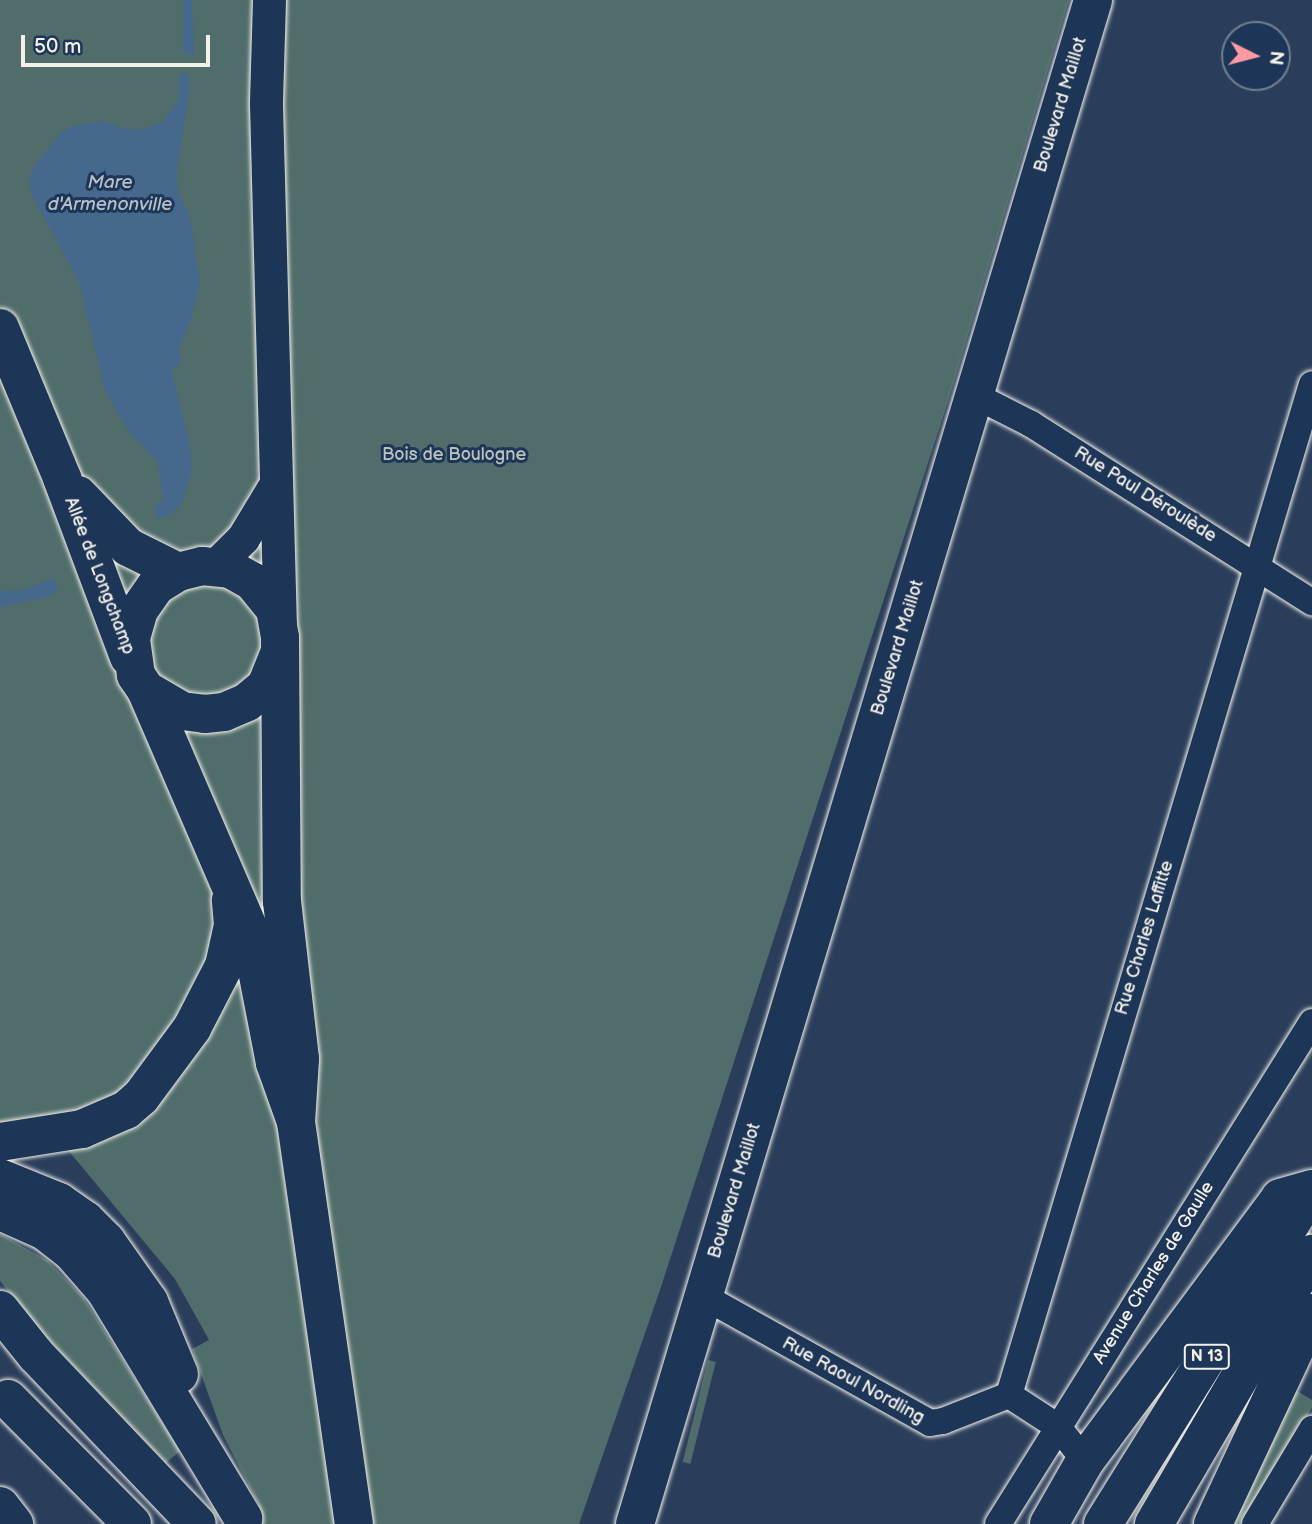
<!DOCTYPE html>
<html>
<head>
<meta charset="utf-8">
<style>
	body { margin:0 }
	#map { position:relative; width:1312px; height:1524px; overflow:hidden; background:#2a3e5b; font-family:"Balsamiq Sans",sans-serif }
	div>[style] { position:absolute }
	.green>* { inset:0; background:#506d6b; transform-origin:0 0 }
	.water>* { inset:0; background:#46688d }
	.roads { filter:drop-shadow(0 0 2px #f4f1e8) drop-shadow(0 0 2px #f4f1e8) }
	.minor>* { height:26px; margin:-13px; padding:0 13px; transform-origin:13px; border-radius:13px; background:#1d3557 }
	.tertiary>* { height:33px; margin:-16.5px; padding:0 16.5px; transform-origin:16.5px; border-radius:16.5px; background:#1d3557 }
	.secondary>* { height:38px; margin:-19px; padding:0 19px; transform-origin:19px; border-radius:19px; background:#1d3557 }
	.primary>* { height:38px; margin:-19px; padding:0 19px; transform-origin:19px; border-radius:19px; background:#1d3557 }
	.trunk>* { height:38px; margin:-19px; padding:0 19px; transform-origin:19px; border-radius:19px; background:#1d3557 }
	span { translate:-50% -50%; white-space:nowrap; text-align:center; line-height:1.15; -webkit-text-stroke:6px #1d3557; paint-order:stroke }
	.shield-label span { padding:2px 5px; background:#1d3557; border:2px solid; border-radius:5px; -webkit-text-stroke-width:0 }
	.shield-label { font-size:16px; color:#f4f1e8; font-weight:700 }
	.street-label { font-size:18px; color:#f4f1e8 }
	.park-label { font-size:18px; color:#bbc3bc }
	.water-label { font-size:19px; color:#b7c1c8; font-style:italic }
	.north { position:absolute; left:1221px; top:21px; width:70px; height:70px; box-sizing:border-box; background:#1d3557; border:2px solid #738091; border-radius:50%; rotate:96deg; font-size:19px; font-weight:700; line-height:28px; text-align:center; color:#f4f1e8 }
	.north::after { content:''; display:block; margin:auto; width:24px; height:32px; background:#ff9aa2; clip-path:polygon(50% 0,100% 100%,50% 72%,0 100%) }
	.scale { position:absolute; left:21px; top:35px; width:189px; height:32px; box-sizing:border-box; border:4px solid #f4f1e8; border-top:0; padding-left:9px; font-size:21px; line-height:24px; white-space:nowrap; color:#f4f1e8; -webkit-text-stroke:5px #1d3557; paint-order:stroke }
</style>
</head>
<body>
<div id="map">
	<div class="green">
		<div style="clip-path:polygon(0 0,1069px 0,951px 392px,661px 1287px,579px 1524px,227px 1524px,259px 1505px,223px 1435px,192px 1349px,209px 1340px,175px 1279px,63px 1144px,0 1130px)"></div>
		<div style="clip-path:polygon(0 1234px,47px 1260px,83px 1297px,180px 1451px,166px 1463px,35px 1325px,0 1281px)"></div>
		<div style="left:708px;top:1360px;width:8px;height:105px;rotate:14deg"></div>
		<div style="clip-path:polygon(1290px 1387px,1312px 1400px,1312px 1408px,1240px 1524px,1226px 1524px)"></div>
	</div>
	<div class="water">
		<div style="clip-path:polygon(183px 0,192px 0,194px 55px,183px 53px)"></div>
		<div style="clip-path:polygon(179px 73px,189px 75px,189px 92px,176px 177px,180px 197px,190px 216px,200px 281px,191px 319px,179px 348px,181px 364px,175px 366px,172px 372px,190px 445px,192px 470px,182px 503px,170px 515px,157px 519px,154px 507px,163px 499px,158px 463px,127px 429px,105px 390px,79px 282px,32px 195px,29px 179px,35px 165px,61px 133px,71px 126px,104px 121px,121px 128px,140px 130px,163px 122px,179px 100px)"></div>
		<div style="clip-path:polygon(53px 578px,58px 590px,47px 597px,0 607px,0 591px,24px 590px)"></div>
	</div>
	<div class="roads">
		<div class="minor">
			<div style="left:974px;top:395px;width:64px;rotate:27deg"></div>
			<div style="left:1031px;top:424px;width:333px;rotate:32.4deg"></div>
			<div style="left:703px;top:1296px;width:260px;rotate:29.2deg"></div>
			<div style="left:930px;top:1423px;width:13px;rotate:-9deg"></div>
			<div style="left:943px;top:1421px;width:71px;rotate:-21.5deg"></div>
			<div style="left:1009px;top:1395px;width:1055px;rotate:-73.32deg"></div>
			<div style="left:1009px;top:1395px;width:59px;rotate:33.1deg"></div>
			<div style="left:1058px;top:1427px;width:43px;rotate:51.5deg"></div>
			<div style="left:998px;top:1524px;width:592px;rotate:-57.97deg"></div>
			<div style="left:1255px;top:1524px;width:111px;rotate:-59deg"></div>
		</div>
		<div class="tertiary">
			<div style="left:269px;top:0;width:104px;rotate:91.7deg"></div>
			<div style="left:266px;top:104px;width:523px;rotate:88.47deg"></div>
			<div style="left:216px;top:565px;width:38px;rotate:-45deg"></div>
			<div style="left:243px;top:538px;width:62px;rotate:-58.9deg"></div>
		</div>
		<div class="secondary">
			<div style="left:635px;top:1524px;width:1591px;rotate:-73.27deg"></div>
		</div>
		<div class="primary">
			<div style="left:0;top:328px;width:162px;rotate:67.5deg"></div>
			<div style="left:62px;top:478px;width:191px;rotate:69.5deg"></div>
			<div style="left:78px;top:495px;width:72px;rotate:46.1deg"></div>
			<div style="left:128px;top:547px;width:56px;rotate:26.6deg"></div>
			<div style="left:146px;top:690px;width:42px;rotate:30.3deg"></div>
			<div style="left:182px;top:711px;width:23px;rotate:7deg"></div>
			<div style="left:205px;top:714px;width:19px;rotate:-6deg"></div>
			<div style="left:224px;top:712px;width:25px;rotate:-23deg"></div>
			<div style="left:247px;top:702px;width:25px;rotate:-40deg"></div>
			<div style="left:266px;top:686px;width:35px;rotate:-68deg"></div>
			<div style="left:296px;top:1122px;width:63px;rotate:-109.6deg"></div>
			<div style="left:275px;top:1063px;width:136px;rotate:-101deg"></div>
			<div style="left:249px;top:929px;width:260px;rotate:-113.3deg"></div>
			<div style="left:146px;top:690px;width:18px;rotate:-124deg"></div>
			<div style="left:136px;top:675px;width:37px;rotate:-98deg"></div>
			<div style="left:131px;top:638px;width:29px;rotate:-74deg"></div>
			<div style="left:139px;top:610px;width:29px;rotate:-55deg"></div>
			<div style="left:156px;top:586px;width:26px;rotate:-32deg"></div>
			<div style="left:178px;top:572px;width:25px;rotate:-14deg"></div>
			<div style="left:202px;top:566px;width:28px;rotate:6deg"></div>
			<div style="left:230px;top:569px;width:26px;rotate:29deg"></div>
			<div style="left:253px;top:582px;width:35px;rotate:51deg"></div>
			<div style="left:275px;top:609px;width:29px;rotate:80deg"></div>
			<div style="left:280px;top:638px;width:263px;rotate:89.6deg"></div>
			<div style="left:282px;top:901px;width:159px;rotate:83.5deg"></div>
			<div style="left:300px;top:1059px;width:63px;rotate:93.6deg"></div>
			<div style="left:296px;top:1122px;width:406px;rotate:81.8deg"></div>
			<div style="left:0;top:1142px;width:83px;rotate:-9deg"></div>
			<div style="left:82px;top:1129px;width:48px;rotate:-23.4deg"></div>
			<div style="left:126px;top:1110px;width:20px;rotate:-41deg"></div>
			<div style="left:141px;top:1097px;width:86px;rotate:-53.5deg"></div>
			<div style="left:192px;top:1028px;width:70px;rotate:-62.7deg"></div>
			<div style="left:224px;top:966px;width:42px;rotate:-77.6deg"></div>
			<div style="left:233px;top:925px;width:25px;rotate:-95deg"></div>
			<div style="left:1049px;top:1524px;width:73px;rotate:-60.3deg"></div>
			<div style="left:1085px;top:1461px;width:327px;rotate:-53.4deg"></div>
			<div style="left:1280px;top:1198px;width:33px;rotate:-16deg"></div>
			<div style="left:1213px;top:1524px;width:233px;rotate:-64.9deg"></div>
		</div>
		<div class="trunk">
			<div style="left:0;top:1178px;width:64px;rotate:22.1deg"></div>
			<div style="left:59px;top:1202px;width:32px;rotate:35deg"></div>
			<div style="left:85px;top:1220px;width:30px;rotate:45deg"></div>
			<div style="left:106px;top:1241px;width:75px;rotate:54.8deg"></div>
			<div style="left:149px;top:1302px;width:78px;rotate:67.4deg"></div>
			<div style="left:0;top:1211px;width:49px;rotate:24deg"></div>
			<div style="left:45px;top:1231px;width:33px;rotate:38deg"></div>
			<div style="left:71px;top:1251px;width:52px;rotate:48.9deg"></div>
			<div style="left:105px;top:1290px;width:267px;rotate:58.8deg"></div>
			<div style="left:0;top:1310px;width:58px;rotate:51.3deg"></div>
			<div style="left:36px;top:1355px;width:233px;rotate:46.4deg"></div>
			<div style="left:8px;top:1399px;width:176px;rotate:45.2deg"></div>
			<div style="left:0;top:1506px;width:23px;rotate:52deg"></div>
			<div style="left:1103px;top:1524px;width:393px;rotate:-58deg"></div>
			<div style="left:1154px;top:1524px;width:313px;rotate:-59.7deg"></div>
		</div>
	</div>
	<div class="shield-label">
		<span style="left:1207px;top:1357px">N 13</span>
	</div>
	<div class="street-label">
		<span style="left:1061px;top:105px;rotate:-73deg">Boulevard Maillot</span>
		<span style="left:1145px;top:495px;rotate:32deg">Rue Paul Déroulède</span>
		<span style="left:99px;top:576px;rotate:69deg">Allée de Longchamp</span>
		<span style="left:898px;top:648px;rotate:-73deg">Boulevard Maillot</span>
		<span style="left:1145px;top:938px;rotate:-73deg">Rue Charles Laffitte</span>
		<span style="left:735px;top:1191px;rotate:-73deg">Boulevard Maillot</span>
		<span style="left:1154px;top:1273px;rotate:-58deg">Avenue Charles de Gaulle</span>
		<span style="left:853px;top:1381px;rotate:29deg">Rue Raoul Nordling</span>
	</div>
	<div class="park-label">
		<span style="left:454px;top:455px">Bois de Boulogne</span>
	</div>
	<div class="water-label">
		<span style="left:110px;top:194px">Mare<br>d'Armenonville</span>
	</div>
	<div class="north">N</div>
	<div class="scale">50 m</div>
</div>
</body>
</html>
